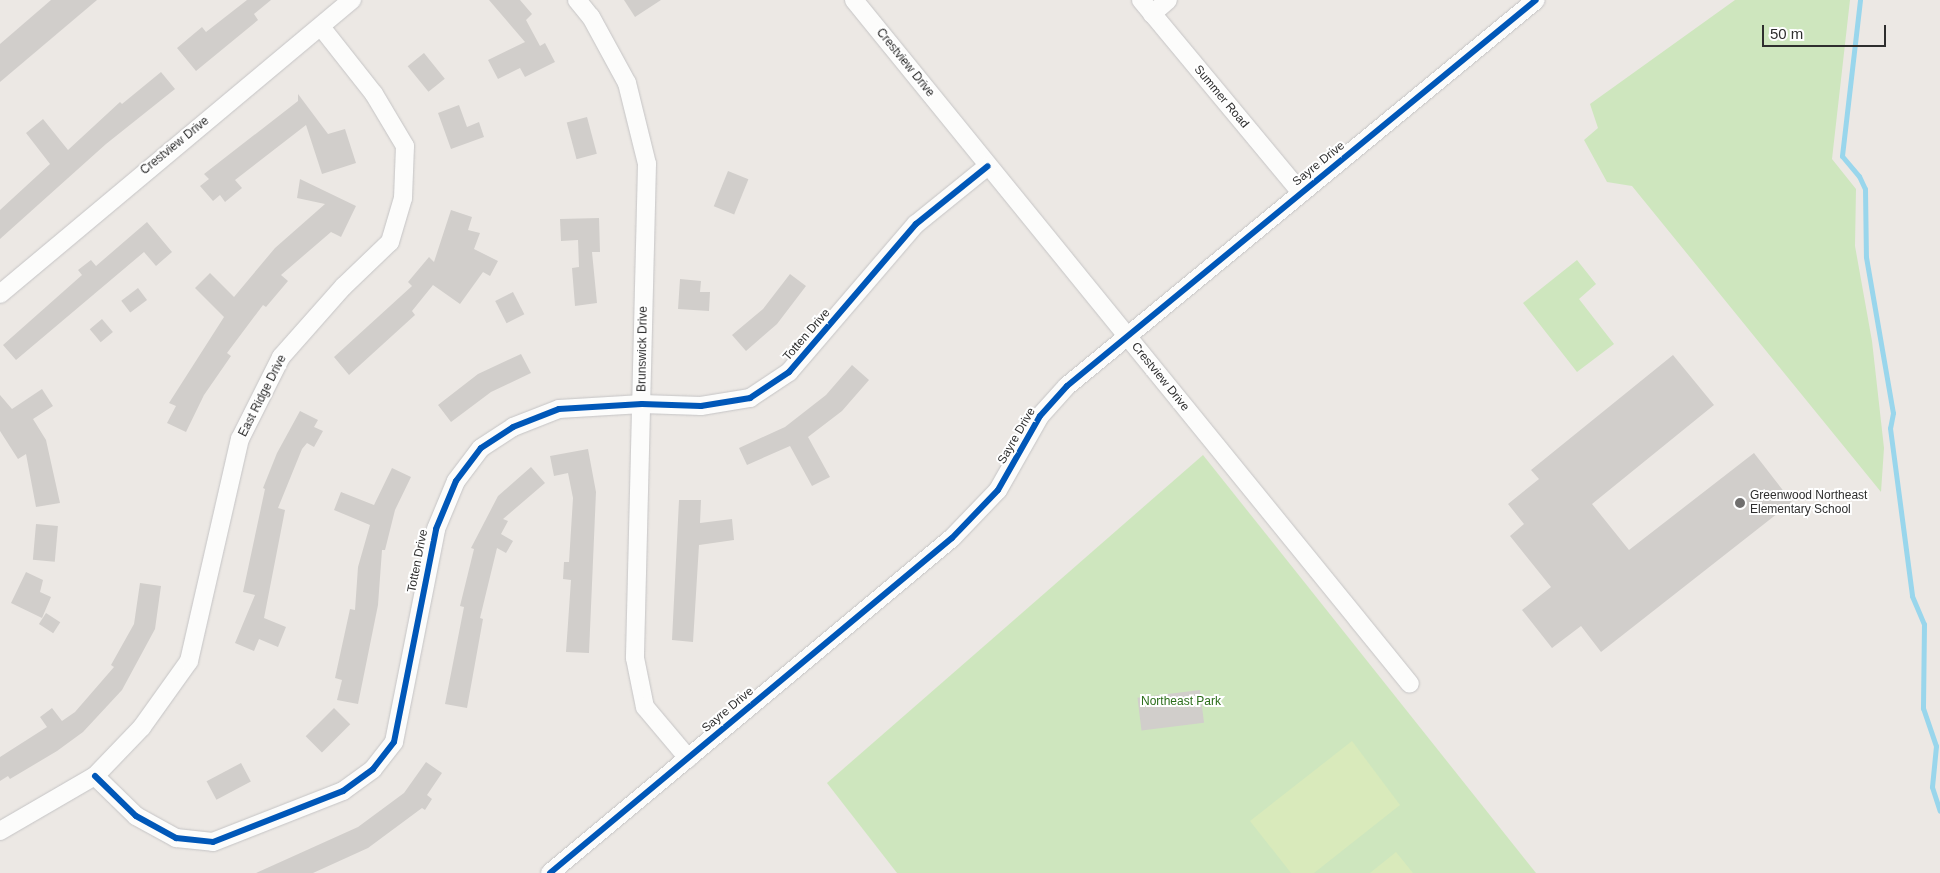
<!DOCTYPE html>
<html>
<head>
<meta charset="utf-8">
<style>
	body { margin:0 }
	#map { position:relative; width:1940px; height:873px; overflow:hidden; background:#ece8e4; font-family:Helvetica,sans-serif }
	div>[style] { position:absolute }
	.green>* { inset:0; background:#cee6be }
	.pitch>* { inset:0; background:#d9eabb }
	.stream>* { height:5px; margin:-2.5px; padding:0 2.5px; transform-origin:2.5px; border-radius:2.5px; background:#99d6ec }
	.building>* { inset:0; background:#d1cecb; transform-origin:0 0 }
	.roads { filter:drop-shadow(0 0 1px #c5c4c5) drop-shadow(0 0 1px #c5c4c5) }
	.minor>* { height:18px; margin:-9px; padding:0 9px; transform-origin:9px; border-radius:9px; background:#fcfcfb }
	.cycleway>* { height:6px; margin:-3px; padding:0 3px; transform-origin:3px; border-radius:3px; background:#0057b8 }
	.dots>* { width:14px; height:14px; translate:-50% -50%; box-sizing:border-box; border:2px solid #fff; border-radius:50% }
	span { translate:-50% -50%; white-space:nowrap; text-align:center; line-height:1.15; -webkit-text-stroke:4px #fff; paint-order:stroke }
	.street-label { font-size:12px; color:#2e2e2e }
	.poi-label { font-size:12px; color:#2e2e2e }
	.left { translate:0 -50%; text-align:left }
	.park-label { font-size:12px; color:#2c6e1b }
	.scale { position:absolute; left:1762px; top:25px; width:124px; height:22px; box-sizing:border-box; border:2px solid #2e2e2e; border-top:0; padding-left:6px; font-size:15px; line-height:18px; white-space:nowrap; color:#2e2e2e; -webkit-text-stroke:4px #fff; paint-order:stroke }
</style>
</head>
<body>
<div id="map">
	<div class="green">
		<div style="clip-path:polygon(1735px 0,1850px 0,1832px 159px,1856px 189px,1855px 246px,1872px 341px,1884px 448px,1881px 492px,1632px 186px,1607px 182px,1584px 140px,1598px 128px,1590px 104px)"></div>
		<div style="clip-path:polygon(1577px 260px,1596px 284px,1579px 299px,1614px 344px,1577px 372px,1523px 303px)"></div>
		<div style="clip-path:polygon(1203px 455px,1536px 873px,897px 873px,827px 783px)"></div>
	</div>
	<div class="pitch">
		<div style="clip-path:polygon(1352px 741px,1400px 805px,1314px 873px,1291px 873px,1250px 821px)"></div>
		<div style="clip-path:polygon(1396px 852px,1413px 873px,1370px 873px)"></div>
	</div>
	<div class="stream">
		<div style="left:1860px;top:0;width:157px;rotate:96.6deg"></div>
		<div style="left:1842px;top:156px;width:26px;rotate:50deg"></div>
		<div style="left:1859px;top:176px;width:14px;rotate:65deg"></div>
		<div style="left:1865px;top:189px;width:68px;rotate:89.2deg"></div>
		<div style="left:1866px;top:257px;width:158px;rotate:80.2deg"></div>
		<div style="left:1893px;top:413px;width:15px;rotate:101deg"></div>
		<div style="left:1890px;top:428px;width:169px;rotate:82.5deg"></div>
		<div style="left:1912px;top:596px;width:30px;rotate:67deg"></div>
		<div style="left:1924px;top:624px;width:84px;rotate:90.7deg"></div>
		<div style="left:1923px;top:708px;width:40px;rotate:71.1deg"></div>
		<div style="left:1936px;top:746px;width:41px;rotate:95.6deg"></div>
		<div style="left:1932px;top:787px;width:25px;rotate:72deg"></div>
	</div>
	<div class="building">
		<div style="clip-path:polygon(51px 0,97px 0,0 82px,0 44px)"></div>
		<div style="clip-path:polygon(247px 0,271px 0,254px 14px,258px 20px,196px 71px,177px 48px,202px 27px,206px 32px)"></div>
		<div style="clip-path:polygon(489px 0,520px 0,532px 14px,526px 20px,540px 46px,545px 43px,555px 62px,525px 77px,520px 68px,498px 79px,488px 60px,525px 42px)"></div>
		<div style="clip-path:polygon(624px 0,661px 0,635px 17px)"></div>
		<div style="left:424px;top:53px;width:33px;height:21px;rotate:51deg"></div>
		<div style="clip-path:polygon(161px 72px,175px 89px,106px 144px,0 239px,0 210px,50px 164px,26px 133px,43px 119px,68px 150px,120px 102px,122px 104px)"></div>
		<div style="clip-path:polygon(298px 94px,328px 134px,345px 129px,356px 163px,322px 174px,306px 125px,235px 180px,242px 188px,225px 202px,220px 195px,213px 201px,200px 186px,209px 179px,204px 174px,298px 101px)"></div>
		<div style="clip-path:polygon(459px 105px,467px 127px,479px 122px,484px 137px,451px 149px,438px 113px)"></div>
		<div style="left:587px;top:117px;width:38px;height:21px;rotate:75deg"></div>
		<div style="left:728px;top:171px;width:22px;height:38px;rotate:22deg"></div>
		<div style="clip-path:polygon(300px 179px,356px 206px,341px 237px,331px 232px,281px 275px,288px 281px,266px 307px,263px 305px,227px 353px,231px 356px,204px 395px,186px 432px,167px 423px,176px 406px,169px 403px,224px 317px,195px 288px,210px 273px,234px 297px,275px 248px,325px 204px,297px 198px)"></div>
		<div style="clip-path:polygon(451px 210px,472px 217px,468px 230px,480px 233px,474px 249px,498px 261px,490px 276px,483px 272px,460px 304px,433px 285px,412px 311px,415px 315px,349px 375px,334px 357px,412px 286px,408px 282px,429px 257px,434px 262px)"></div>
		<div style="clip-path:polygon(599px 218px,600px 252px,592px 252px,597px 303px,575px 306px,572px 268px,579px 267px,578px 240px,561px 241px,560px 219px)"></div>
		<div style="clip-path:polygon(147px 222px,172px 252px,156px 266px,144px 252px,16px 360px,3px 345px,82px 275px,78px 270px,91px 260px,96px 266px)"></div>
		<div style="clip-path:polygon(790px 274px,806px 286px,777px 324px,746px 351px,732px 335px,763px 309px)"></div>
		<div style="clip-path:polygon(680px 279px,701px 281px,700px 292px,710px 292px,709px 311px,678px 309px)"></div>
		<div style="left:138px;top:288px;width:15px;height:21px;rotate:53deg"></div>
		<div style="left:513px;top:292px;width:25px;height:20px;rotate:63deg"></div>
		<div style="left:102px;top:319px;width:17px;height:16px;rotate:50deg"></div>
		<div style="clip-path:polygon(521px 354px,531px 373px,491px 392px,451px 422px,438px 405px,478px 374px)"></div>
		<div style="clip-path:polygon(1673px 355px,1714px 405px,1592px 504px,1629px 550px,1754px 453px,1792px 502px,1601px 652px,1581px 626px,1552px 648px,1522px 610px,1551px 587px,1510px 536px,1524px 524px,1508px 504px,1539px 479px,1531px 470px)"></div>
		<div style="clip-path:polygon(852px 365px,869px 380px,842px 411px,808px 437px,830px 477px,812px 486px,790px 446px,747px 465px,739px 448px,785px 427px,826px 395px)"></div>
		<div style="clip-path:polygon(42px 389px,53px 406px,33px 419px,46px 440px,60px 503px,36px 507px,26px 454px,18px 459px,0 431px,0 395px,12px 409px)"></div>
		<div style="clip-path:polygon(300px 411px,318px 420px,314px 427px,323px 431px,314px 447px,307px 443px,302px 449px,278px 508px,285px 510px,264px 618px,286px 627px,278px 647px,259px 639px,254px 651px,235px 643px,255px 595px,243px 592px,265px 489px,263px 488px,277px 453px)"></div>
		<div style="clip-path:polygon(588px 449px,596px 492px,589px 653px,566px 652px,571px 580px,563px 579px,564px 562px,569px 562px,573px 498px,568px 473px,554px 476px,550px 456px)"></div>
		<div style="clip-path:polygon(531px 467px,545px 483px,503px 519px,508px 521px,501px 534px,513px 541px,506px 553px,497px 548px,480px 618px,483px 619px,467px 708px,445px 704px,464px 607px,460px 606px,474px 549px,471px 548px,498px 496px)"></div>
		<div style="clip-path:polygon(392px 468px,411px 477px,395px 510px,385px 550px,382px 550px,378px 605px,358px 704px,337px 700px,342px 680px,335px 678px,350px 609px,355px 610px,358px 567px,370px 525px,334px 510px,341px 492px,374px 505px)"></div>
		<div style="clip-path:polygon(679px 500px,701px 500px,700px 523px,732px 519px,734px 540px,699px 545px,693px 642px,672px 640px)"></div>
		<div style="left:36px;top:524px;width:22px;height:36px;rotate:5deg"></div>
		<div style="clip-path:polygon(26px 572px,43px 580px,40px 592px,51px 597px,42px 618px,11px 603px)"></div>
		<div style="clip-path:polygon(140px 583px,161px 586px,155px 629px,122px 690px,83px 732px,57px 751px,10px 779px,8px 776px,0 781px,0 757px,47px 727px,40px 717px,52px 708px,62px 721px,75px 712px,114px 667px,111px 665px,134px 624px)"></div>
		<div style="left:46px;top:613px;width:17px;height:13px;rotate:33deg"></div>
		<div style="left:1200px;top:690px;width:33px;height:63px;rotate:83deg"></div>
		<div style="left:334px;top:708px;width:23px;height:40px;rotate:45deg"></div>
		<div style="clip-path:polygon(426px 762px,442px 773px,427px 795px,432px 799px,425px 810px,422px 808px,368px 848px,313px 873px,256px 873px,358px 827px,404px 793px)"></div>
		<div style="left:241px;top:763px;width:21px;height:39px;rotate:62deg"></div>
	</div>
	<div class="roads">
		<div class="minor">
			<div style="left:577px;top:0;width:22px;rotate:51deg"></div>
			<div style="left:591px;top:17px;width:75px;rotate:61.4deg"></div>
			<div style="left:627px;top:83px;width:83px;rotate:76.1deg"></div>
			<div style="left:647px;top:164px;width:494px;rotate:91.4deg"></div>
			<div style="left:635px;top:658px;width:50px;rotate:78.5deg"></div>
			<div style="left:645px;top:707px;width:67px;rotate:49.9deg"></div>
			<div style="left:854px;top:0;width:881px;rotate:50.89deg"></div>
			<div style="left:1141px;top:0;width:251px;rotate:50.3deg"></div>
			<div style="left:1152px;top:14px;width:21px;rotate:-41deg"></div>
			<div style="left:0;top:294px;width:459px;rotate:-39.9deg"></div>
			<div style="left:95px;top:776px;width:57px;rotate:44.3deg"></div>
			<div style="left:136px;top:816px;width:46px;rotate:28.8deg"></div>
			<div style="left:176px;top:838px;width:37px;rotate:6deg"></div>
			<div style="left:213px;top:842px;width:140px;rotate:-21.4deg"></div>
			<div style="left:343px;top:791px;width:37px;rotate:-36deg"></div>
			<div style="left:373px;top:769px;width:34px;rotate:-52deg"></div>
			<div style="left:394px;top:742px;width:217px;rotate:-78.8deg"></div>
			<div style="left:436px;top:529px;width:52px;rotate:-67.4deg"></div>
			<div style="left:456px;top:481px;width:41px;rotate:-52.9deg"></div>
			<div style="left:481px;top:448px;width:38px;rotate:-33deg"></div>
			<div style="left:513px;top:427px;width:49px;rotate:-21.4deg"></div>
			<div style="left:559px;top:409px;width:83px;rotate:-3.4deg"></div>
			<div style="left:642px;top:404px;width:59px;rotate:1.9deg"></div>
			<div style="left:701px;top:406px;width:50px;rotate:-9.3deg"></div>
			<div style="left:750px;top:398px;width:47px;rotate:-33.7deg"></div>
			<div style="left:789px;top:372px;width:195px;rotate:-49.4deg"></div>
			<div style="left:916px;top:224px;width:92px;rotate:-38.9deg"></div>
			<div style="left:0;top:831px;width:110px;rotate:-30.1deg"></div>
			<div style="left:95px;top:776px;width:68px;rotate:-46.2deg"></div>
			<div style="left:142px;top:727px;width:81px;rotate:-54.5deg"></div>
			<div style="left:189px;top:661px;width:228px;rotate:-77.1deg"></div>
			<div style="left:240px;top:439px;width:92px;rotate:-63.4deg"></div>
			<div style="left:281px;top:357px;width:94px;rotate:-48.5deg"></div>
			<div style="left:343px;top:287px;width:65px;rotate:-43.8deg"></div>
			<div style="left:390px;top:242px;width:46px;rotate:-73.5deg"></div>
			<div style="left:403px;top:198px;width:52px;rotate:-87.8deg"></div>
			<div style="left:405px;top:146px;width:61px;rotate:-120.8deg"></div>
			<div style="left:374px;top:94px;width:85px;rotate:-128.3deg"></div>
			<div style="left:550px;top:873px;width:523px;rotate:-39.81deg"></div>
			<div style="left:952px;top:538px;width:66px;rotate:-46.2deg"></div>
			<div style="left:998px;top:490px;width:85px;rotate:-60.4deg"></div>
			<div style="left:1040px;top:416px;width:40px;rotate:-48deg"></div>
			<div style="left:1067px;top:386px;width:607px;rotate:-39.46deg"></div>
		</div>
	</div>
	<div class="cycleway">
		<div style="left:95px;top:776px;width:57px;rotate:44.3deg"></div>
		<div style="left:136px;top:816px;width:46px;rotate:28.8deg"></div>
		<div style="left:176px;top:838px;width:37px;rotate:6deg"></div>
		<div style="left:213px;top:842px;width:140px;rotate:-21.4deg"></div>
		<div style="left:343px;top:791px;width:37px;rotate:-36deg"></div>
		<div style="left:373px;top:769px;width:34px;rotate:-52deg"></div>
		<div style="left:394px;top:742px;width:217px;rotate:-78.8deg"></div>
		<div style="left:436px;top:529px;width:52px;rotate:-67.4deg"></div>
		<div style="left:456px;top:481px;width:41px;rotate:-52.9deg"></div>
		<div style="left:481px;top:448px;width:38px;rotate:-33deg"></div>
		<div style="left:513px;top:427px;width:49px;rotate:-21.4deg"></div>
		<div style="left:559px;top:409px;width:83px;rotate:-3.4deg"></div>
		<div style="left:642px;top:404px;width:59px;rotate:1.9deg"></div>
		<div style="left:701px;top:406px;width:50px;rotate:-9.3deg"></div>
		<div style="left:750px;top:398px;width:47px;rotate:-33.7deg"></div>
		<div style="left:789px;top:372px;width:195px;rotate:-49.4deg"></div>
		<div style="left:916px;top:224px;width:92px;rotate:-38.9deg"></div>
		<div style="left:550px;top:873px;width:523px;rotate:-39.81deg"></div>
		<div style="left:952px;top:538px;width:66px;rotate:-46.2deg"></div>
		<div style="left:998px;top:490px;width:85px;rotate:-60.4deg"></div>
		<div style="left:1040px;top:416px;width:40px;rotate:-48deg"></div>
		<div style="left:1067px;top:386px;width:607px;rotate:-39.46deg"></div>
	</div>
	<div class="dots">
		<div style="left:1740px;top:503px;background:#706f6e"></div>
	</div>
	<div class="street-label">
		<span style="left:905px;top:63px;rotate:51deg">Crestview Drive</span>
		<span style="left:1221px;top:97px;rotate:50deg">Summer Road</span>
		<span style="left:175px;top:146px;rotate:-39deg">Crestview Drive</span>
		<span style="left:1319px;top:164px;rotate:-39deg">Sayre Drive</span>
		<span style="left:807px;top:335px;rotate:-49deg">Totten Drive</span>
		<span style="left:643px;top:349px;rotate:-89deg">Brunswick Drive</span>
		<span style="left:1160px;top:377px;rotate:51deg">Crestview Drive</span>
		<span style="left:263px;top:396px;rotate:-63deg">East Ridge Drive</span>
		<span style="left:1017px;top:436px;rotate:-60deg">Sayre Drive</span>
		<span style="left:418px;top:561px;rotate:-79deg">Totten Drive</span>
		<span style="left:728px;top:710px;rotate:-40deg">Sayre Drive</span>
	</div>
	<div class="poi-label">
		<span class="left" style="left:1750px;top:503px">Greenwood Northeast<br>Elementary School</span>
	</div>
	<div class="park-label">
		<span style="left:1181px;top:702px">Northeast Park</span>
	</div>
	<div class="scale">50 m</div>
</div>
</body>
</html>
